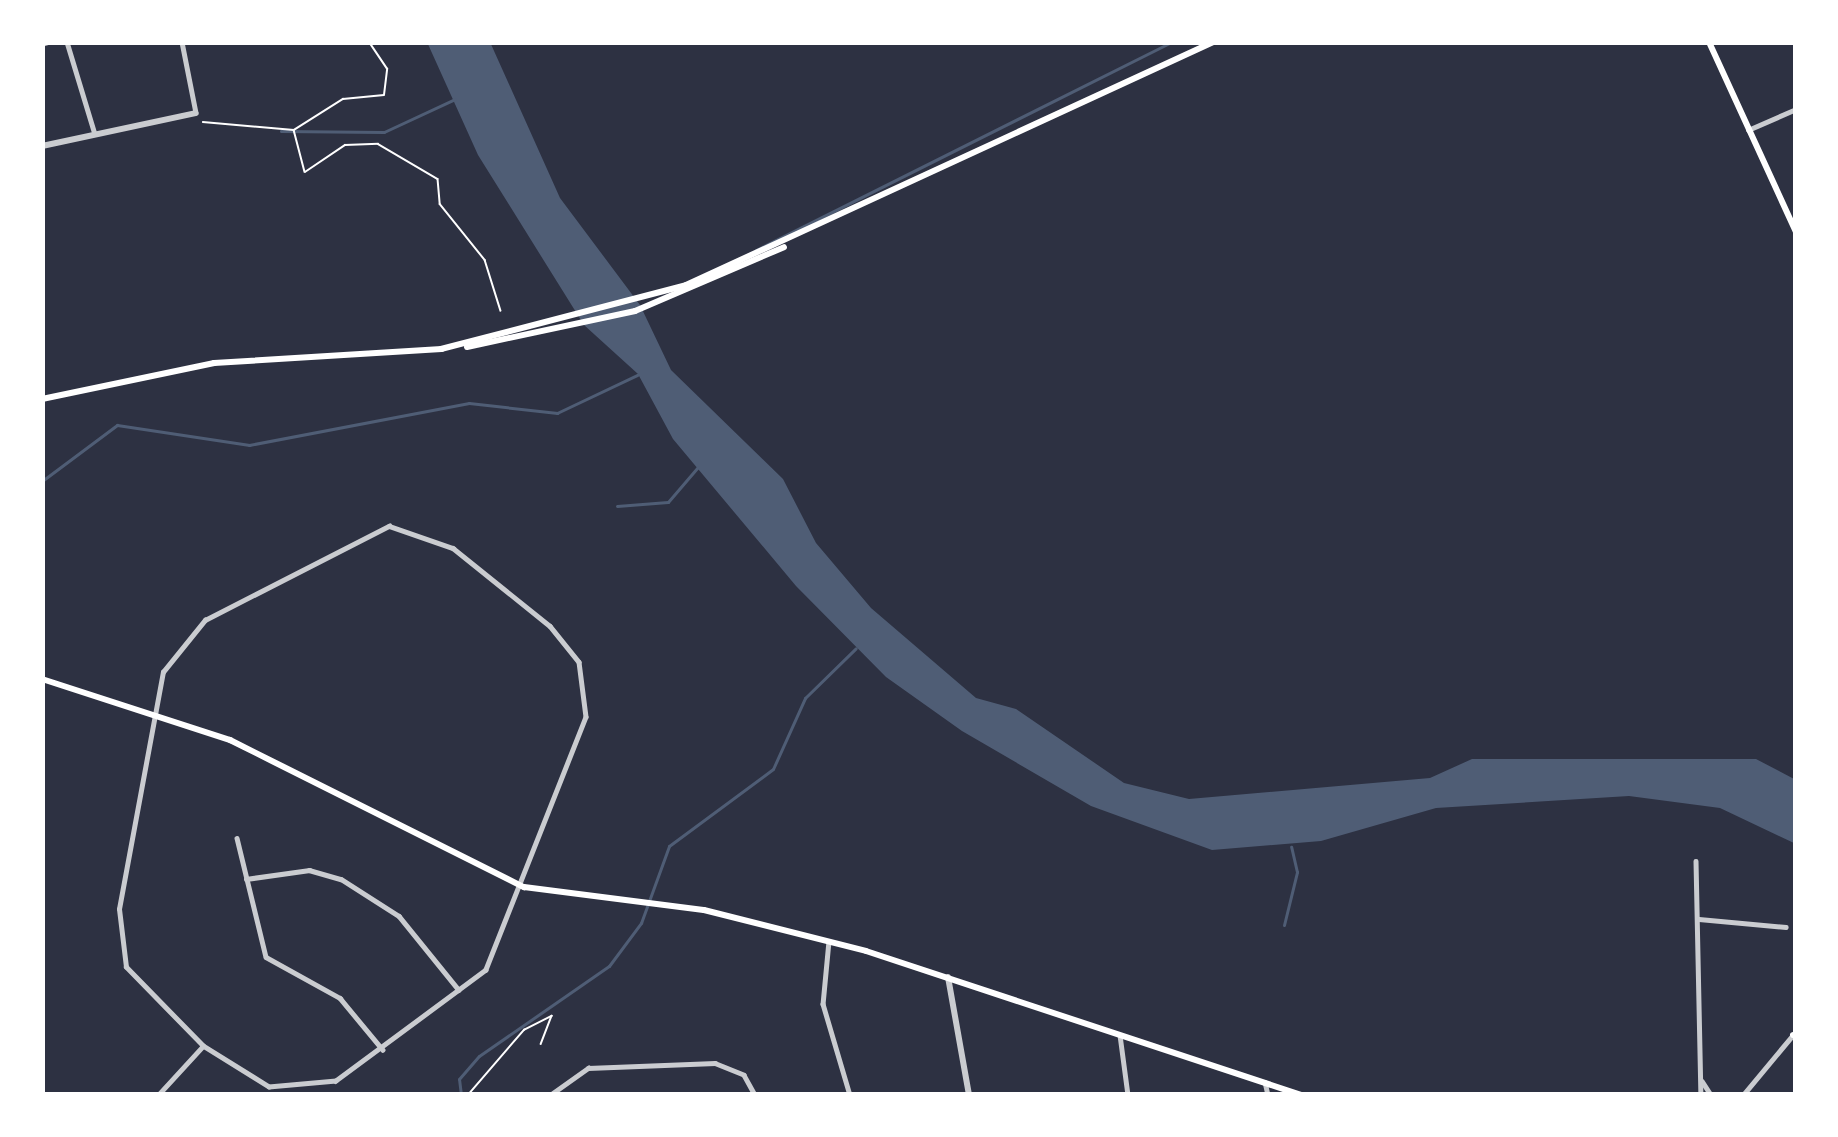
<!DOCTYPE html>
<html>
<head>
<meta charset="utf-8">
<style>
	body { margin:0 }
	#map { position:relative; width:1838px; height:1137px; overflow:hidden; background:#2d3142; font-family:"Open Sans",sans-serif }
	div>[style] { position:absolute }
	.water>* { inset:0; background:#4f5d75 }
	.stream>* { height:3px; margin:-1.5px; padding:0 1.5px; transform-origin:1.5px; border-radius:1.5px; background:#4f5d75 }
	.path>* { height:1.5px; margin:-0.75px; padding:0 0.75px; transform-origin:0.75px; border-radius:0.75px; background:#fff }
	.minor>* { height:4.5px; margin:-2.25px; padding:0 2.25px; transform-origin:2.25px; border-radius:2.25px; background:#caccd0 }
	.tertiary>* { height:6px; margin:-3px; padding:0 3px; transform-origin:3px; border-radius:3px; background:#caccd0 }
	.secondary>* { height:6px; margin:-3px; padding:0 3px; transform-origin:3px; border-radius:3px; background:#fff }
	span { translate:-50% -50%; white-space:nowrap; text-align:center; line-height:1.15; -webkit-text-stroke:9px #fff; paint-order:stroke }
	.frame { position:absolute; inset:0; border:45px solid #fff; pointer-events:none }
</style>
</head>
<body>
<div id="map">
	<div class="water">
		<div style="clip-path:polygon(427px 42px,490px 42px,560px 198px,640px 305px,671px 370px,783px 479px,816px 543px,871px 608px,976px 698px,1016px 709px,1124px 783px,1189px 799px,1430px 778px,1472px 759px,1756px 759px,1796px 780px,1796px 844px,1720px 808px,1629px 796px,1436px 808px,1321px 841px,1212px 850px,1091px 806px,962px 731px,886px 677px,796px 586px,673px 439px,638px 374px,584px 325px,478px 155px)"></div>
	</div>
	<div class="stream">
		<div style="left:281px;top:131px;width:103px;rotate:0.6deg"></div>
		<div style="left:384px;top:132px;width:78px;rotate:-24.9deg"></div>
		<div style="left:756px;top:250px;width:464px;rotate:-26.6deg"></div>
		<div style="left:42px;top:481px;width:94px;rotate:-36.7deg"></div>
		<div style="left:117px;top:425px;width:134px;rotate:8.6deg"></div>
		<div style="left:249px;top:445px;width:224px;rotate:-10.8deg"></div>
		<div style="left:469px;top:403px;width:89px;rotate:6.5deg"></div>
		<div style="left:557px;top:413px;width:89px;rotate:-25.4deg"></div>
		<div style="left:617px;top:506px;width:51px;rotate:-4.5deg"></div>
		<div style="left:668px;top:502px;width:46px;rotate:-49.4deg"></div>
		<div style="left:1284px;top:925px;width:55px;rotate:-76.2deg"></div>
		<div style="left:1297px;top:872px;width:26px;rotate:-103deg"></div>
		<div style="left:461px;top:1095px;width:16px;rotate:-97deg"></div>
		<div style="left:459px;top:1079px;width:30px;rotate:-49deg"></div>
		<div style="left:479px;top:1056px;width:158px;rotate:-34.7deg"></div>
		<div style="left:609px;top:966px;width:54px;rotate:-53.3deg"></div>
		<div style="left:641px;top:923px;width:82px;rotate:-70deg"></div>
		<div style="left:669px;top:846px;width:129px;rotate:-36.5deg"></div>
		<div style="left:773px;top:769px;width:78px;rotate:-65.7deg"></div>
		<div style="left:805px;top:698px;width:71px;rotate:-44.4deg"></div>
	</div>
	<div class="path">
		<div style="left:203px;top:122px;width:91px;rotate:5deg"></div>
		<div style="left:294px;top:130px;width:58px;rotate:-32.3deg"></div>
		<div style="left:343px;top:99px;width:41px;rotate:-5.6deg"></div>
		<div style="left:384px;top:95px;width:26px;rotate:-83deg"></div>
		<div style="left:387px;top:69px;width:32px;rotate:-124deg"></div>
		<div style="left:294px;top:130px;width:43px;rotate:75.3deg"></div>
		<div style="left:305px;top:172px;width:48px;rotate:-34deg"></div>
		<div style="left:345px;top:145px;width:33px;rotate:-2deg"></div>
		<div style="left:378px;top:144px;width:69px;rotate:30.3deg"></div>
		<div style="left:438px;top:179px;width:25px;rotate:85deg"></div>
		<div style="left:440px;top:204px;width:72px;rotate:51.2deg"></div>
		<div style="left:485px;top:260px;width:53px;rotate:72.6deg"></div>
		<div style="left:468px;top:1095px;width:86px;rotate:-49.3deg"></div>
		<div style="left:524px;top:1030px;width:31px;rotate:-27deg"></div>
		<div style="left:552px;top:1016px;width:30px;rotate:111deg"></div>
	</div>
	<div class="minor">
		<div style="left:67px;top:42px;width:96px;rotate:73.1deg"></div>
		<div style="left:182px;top:42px;width:72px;rotate:78.8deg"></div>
		<div style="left:42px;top:44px;width:6px;rotate:-18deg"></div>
		<div style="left:1748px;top:130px;width:52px;rotate:-23.6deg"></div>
		<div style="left:389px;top:526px;width:68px;rotate:19deg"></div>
		<div style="left:453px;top:548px;width:124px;rotate:38.8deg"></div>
		<div style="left:550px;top:626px;width:46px;rotate:51.1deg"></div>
		<div style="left:579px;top:662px;width:55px;rotate:82.7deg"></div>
		<div style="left:586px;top:717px;width:272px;rotate:111.6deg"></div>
		<div style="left:486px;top:970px;width:187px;rotate:143.5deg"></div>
		<div style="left:336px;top:1081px;width:67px;rotate:174.9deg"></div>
		<div style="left:269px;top:1087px;width:78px;rotate:-148.2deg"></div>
		<div style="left:203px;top:1046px;width:110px;rotate:-134.3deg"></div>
		<div style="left:126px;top:967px;width:58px;rotate:-96.9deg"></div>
		<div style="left:119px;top:909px;width:241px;rotate:-79.5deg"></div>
		<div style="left:163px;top:672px;width:67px;rotate:-51.1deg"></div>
		<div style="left:205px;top:620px;width:207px;rotate:-27.1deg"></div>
		<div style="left:237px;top:838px;width:122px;rotate:76.3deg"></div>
		<div style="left:266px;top:957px;width:85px;rotate:29deg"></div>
		<div style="left:340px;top:998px;width:67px;rotate:50.4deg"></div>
		<div style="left:1696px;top:861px;width:234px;rotate:88.8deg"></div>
		<div style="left:246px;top:879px;width:64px;rotate:-8.1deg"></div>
		<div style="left:309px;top:870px;width:33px;rotate:16deg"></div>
		<div style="left:341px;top:879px;width:69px;rotate:32.5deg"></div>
		<div style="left:399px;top:916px;width:95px;rotate:51deg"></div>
		<div style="left:1699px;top:919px;width:87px;rotate:5.3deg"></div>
		<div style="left:829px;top:941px;width:63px;rotate:95.4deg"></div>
		<div style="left:823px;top:1004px;width:95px;rotate:73.5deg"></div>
		<div style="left:1120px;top:1035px;width:61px;rotate:82.4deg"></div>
		<div style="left:1702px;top:1081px;width:17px;rotate:57deg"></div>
		<div style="left:1265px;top:1082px;width:13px;rotate:77deg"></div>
		<div style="left:159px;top:1094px;width:65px;rotate:-47.5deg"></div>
		<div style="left:550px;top:1095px;width:47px;rotate:-35.4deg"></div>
		<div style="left:588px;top:1068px;width:127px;rotate:-2.3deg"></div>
		<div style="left:715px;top:1063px;width:31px;rotate:22deg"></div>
		<div style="left:744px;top:1075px;width:23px;rotate:61deg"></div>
		<div style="left:1743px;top:1095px;width:77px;rotate:-50.3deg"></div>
	</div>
	<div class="tertiary">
		<div style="left:42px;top:146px;width:157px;rotate:-12.1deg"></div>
		<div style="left:948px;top:977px;width:120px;rotate:79.9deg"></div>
	</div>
	<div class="secondary">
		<div style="left:1709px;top:42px;width:209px;rotate:65.4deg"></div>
		<div style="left:467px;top:347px;width:172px;rotate:-12.1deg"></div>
		<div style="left:635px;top:311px;width:162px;rotate:-23.2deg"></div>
		<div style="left:441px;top:349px;width:253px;rotate:-14.6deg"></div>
		<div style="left:686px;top:285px;width:580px;rotate:-24.75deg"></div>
		<div style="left:42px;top:399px;width:176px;rotate:-11.8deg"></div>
		<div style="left:214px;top:363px;width:228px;rotate:-3.5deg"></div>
		<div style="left:42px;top:679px;width:198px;rotate:18deg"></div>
		<div style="left:230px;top:740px;width:329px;rotate:26.6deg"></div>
		<div style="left:524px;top:887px;width:181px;rotate:7.3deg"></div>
		<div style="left:704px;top:910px;width:167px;rotate:14.2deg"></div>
		<div style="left:866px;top:951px;width:458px;rotate:18.3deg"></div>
		<div style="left:1793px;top:1035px;width:3px;rotate:-18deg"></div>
	</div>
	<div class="frame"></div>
</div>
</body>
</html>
